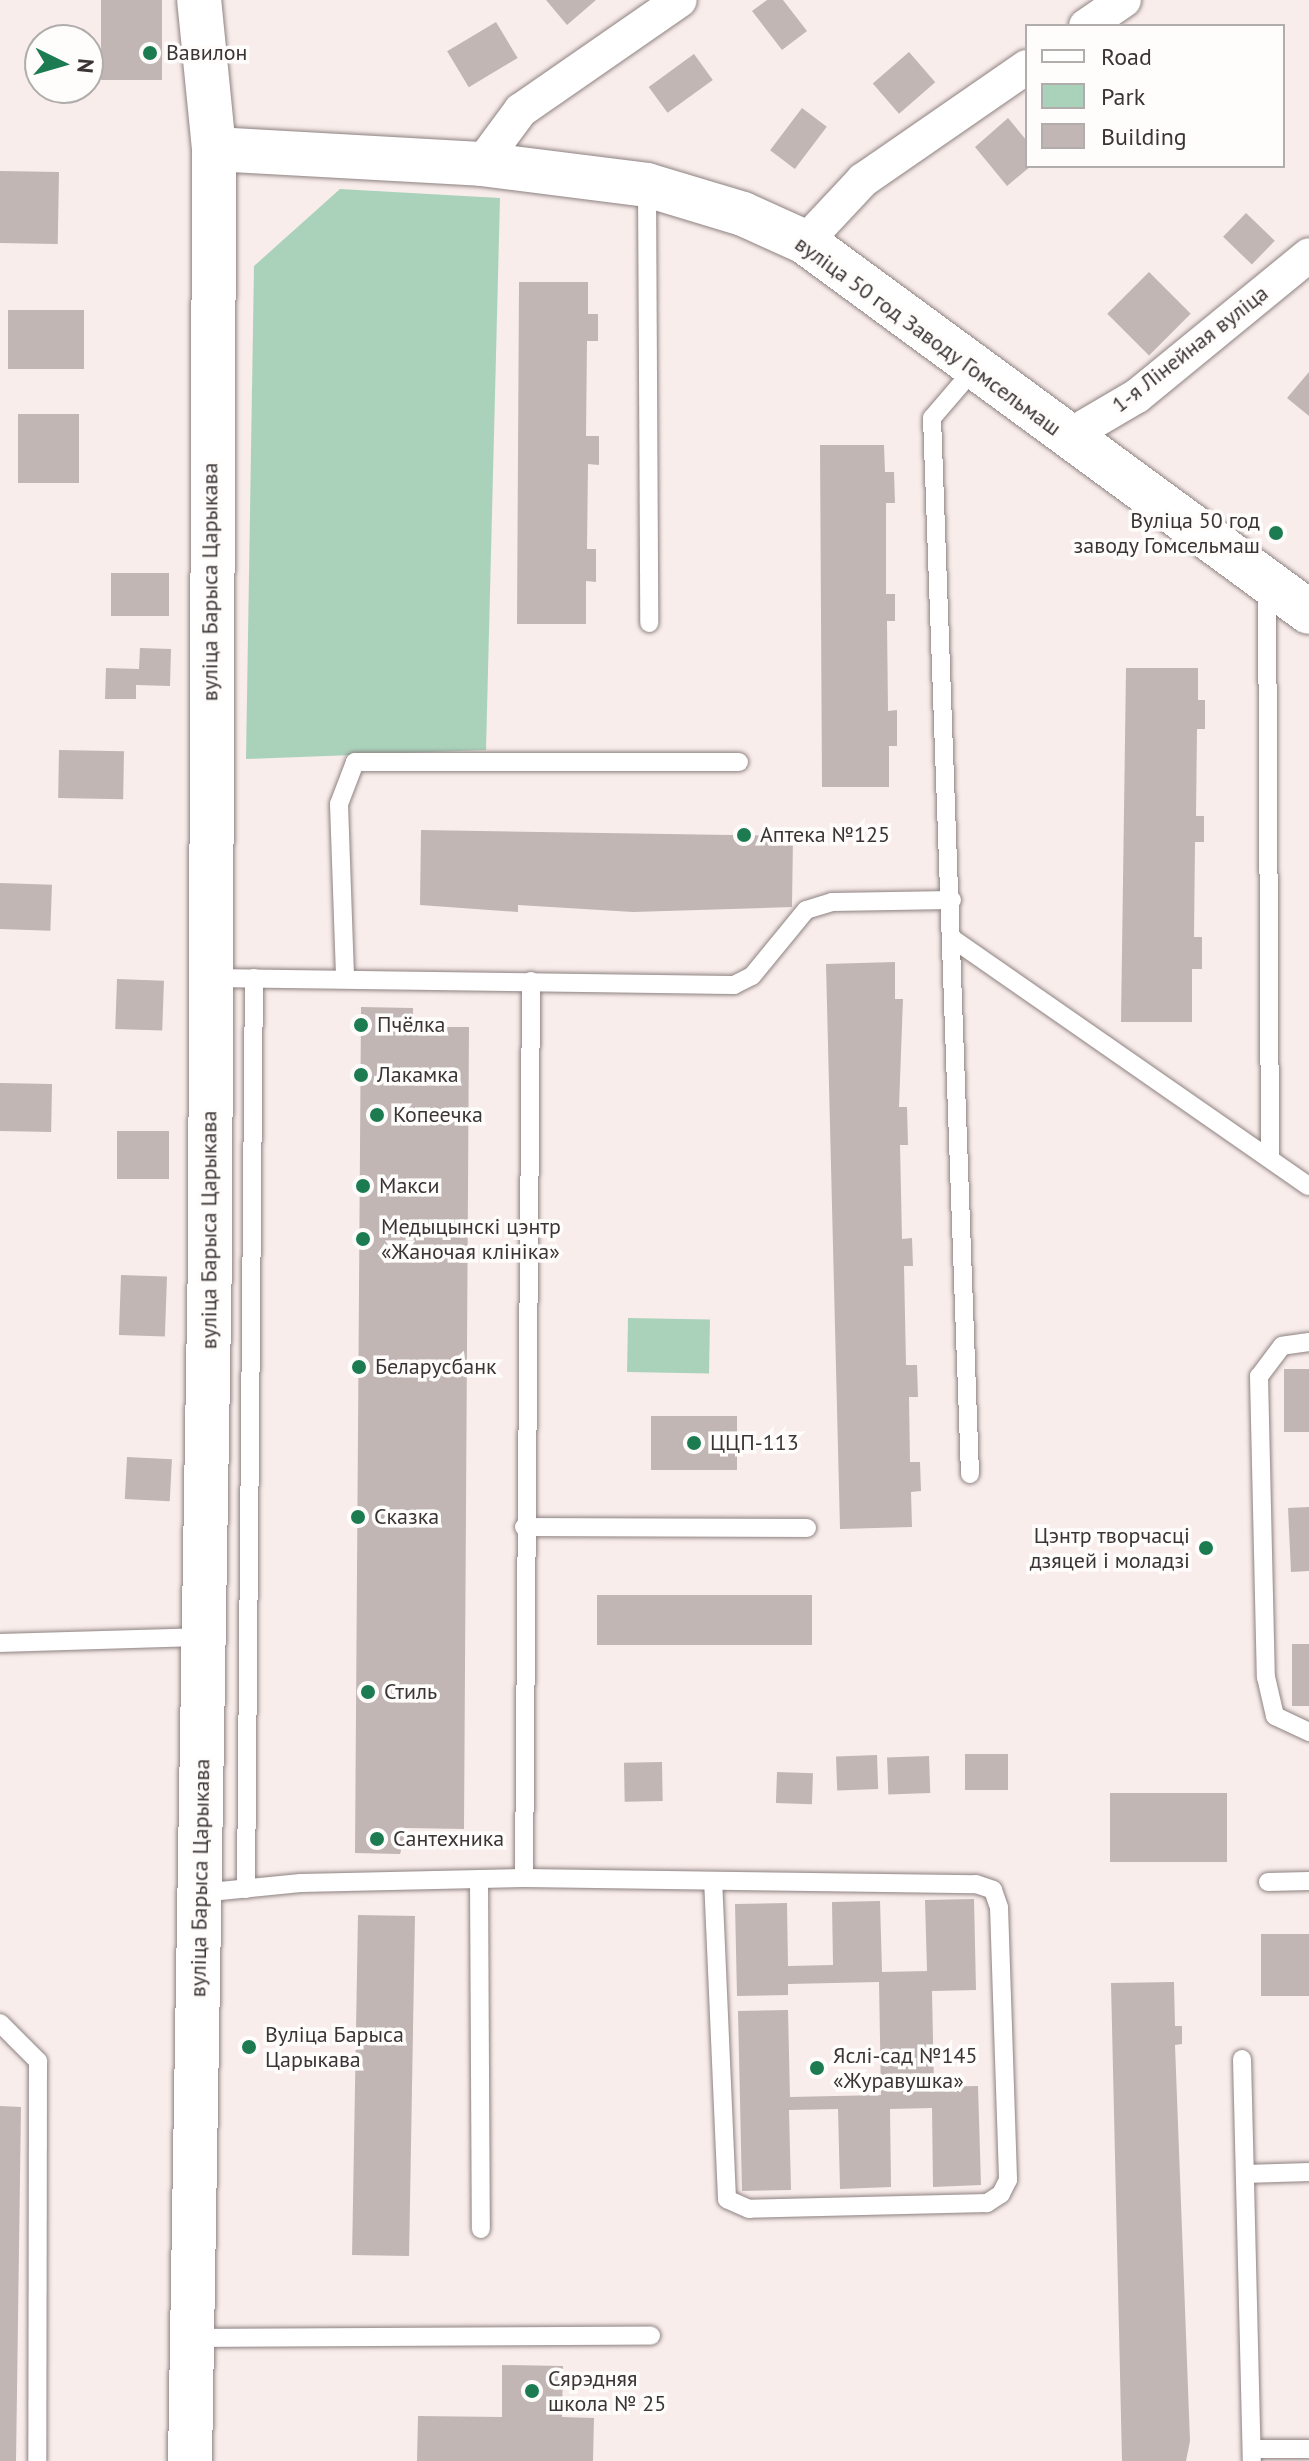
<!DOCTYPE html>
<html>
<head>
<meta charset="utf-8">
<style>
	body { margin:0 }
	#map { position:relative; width:1309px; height:2461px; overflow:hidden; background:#f9edeb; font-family:"PT Sans",sans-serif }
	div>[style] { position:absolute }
	.green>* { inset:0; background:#aad2bb; transform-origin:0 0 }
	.building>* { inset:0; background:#c1b6b4; transform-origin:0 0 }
	.roads { filter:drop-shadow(0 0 2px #8d8281) drop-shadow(0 0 2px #8d8281) }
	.lane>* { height:18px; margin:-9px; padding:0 9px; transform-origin:9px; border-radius:9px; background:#fff }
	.street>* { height:34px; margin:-17px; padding:0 17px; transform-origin:17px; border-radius:17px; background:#fff }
	.secondary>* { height:44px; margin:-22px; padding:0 22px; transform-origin:22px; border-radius:22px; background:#fff }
	.dots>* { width:22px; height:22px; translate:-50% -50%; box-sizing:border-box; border:4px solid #fffdfc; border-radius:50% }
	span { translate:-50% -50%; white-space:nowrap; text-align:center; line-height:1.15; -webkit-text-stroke:7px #fffdfc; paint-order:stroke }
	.poi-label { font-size:22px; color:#3a3534 }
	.left { translate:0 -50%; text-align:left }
	.right { translate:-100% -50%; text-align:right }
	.street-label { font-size:22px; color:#3a3534 }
	.legend { position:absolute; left:1025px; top:24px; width:260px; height:144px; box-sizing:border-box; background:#fffdfc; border:2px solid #b0adac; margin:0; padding:10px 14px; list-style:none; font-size:24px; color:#3a3534 }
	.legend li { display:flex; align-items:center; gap:16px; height:40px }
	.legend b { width:40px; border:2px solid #b0adac }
	.north { position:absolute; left:24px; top:24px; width:80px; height:80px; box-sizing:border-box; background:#fffdfc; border:2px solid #b0adac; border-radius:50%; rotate:95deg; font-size:22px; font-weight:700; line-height:32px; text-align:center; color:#3a3534 }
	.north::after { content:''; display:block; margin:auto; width:28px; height:36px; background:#1d7b52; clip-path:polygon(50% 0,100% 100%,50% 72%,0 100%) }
</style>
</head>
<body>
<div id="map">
	<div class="green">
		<div style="clip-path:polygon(340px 189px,500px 198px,486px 750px,246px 759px,254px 266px)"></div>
		<div style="left:628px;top:1318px;width:82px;height:54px;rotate:1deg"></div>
	</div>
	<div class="building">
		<div style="left:101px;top:0;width:61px;height:80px"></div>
		<div style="clip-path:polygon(546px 0,596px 0,567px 25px)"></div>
		<div style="clip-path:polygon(767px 0,783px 0,807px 31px,782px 50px,752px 11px)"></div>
		<div style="left:496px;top:22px;width:42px;height:57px;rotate:59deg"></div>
		<div style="left:909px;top:52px;width:40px;height:48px;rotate:49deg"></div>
		<div style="left:694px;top:54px;width:32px;height:56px;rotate:54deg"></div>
		<div style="left:802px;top:108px;width:31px;height:53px;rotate:37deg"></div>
		<div style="clip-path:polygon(1008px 118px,1027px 141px,1031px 166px,1007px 186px,975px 147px)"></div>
		<div style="left:0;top:171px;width:59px;height:72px;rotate:1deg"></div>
		<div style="left:1246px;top:213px;width:40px;height:33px;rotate:44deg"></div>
		<div style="left:1149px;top:272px;width:59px;height:59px;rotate:45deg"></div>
		<div style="clip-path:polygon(519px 282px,588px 282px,588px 314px,598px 314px,598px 341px,587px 341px,586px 436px,599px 436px,599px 465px,588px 464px,587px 549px,596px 549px,596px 582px,586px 581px,586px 624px,517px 624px)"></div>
		<div style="left:84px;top:310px;width:59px;height:76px;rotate:90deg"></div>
		<div style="clip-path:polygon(1309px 372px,1309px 416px,1287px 398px)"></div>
		<div style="left:18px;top:414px;width:61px;height:69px"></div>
		<div style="clip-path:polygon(820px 445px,884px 445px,885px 472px,894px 472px,895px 503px,886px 503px,886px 594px,895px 594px,895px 621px,887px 621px,888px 711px,897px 710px,897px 746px,889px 746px,889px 787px,822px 787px)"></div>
		<div style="left:111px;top:573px;width:58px;height:43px"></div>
		<div style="clip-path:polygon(140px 648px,171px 649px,170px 686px,136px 685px,136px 699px,105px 699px,106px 668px,139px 669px)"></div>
		<div style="clip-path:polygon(1126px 668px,1198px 668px,1198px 700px,1205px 700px,1205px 729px,1197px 729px,1196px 816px,1204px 816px,1204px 842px,1195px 842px,1194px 937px,1202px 937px,1202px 969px,1192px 969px,1192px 1022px,1121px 1022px)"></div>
		<div style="left:59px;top:750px;width:65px;height:48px;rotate:1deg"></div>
		<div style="clip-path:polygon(421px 830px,793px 836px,792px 907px,633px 912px,518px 905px,518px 912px,420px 905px)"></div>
		<div style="left:0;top:883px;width:52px;height:46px;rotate:2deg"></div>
		<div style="clip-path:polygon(895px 962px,895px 999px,903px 999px,899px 1107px,907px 1107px,908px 1145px,900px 1145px,902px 1239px,912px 1238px,913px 1266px,904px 1266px,906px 1365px,917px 1365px,918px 1397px,909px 1397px,910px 1462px,920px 1462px,921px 1491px,911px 1492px,912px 1527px,840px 1529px,826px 964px)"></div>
		<div style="left:117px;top:979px;width:47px;height:50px;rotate:2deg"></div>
		<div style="clip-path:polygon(361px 1007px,413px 1008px,413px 1027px,469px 1027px,464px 1829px,407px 1828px,400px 1854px,355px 1853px)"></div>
		<div style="left:0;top:1083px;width:52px;height:48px;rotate:1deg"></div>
		<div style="left:117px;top:1131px;width:52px;height:48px"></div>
		<div style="left:121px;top:1275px;width:46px;height:60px;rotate:2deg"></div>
		<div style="left:1309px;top:1369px;width:63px;height:25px;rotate:90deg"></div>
		<div style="left:651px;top:1416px;width:86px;height:54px"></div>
		<div style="left:127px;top:1457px;width:45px;height:42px;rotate:3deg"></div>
		<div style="clip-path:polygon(1309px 1507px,1309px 1571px,1291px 1572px,1288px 1508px)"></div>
		<div style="left:812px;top:1595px;width:50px;height:215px;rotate:90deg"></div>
		<div style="left:1309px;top:1644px;width:62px;height:17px;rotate:90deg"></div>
		<div style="left:965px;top:1754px;width:43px;height:36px"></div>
		<div style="left:877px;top:1755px;width:34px;height:41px;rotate:88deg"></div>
		<div style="left:929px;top:1756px;width:37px;height:42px;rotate:88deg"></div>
		<div style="left:662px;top:1762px;width:39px;height:38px;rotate:89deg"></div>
		<div style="left:777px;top:1772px;width:36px;height:31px;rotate:2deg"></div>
		<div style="left:1110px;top:1793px;width:117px;height:69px"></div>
		<div style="clip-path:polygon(974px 1899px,976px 1990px,932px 1991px,934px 2087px,978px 2086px,981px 2185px,933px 2187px,932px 2108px,890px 2109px,891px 2187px,840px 2189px,838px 2109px,789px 2110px,791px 2190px,742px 2191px,738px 2011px,788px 2010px,790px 2097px,881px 2095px,879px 1982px,788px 1984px,788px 1995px,737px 1996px,735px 1904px,787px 1903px,788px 1966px,833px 1965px,832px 1902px,880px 1901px,882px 1972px,927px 1971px,925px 1900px)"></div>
		<div style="left:358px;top:1915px;width:57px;height:340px;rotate:1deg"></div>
		<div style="left:1309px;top:1934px;width:62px;height:48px;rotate:90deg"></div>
		<div style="clip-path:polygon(1174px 1982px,1175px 2026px,1182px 2026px,1182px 2044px,1175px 2045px,1190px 2441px,1186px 2461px,1122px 2461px,1111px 1983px)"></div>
		<div style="clip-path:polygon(0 2106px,21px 2107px,16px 2461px,0 2461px)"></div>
		<div style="clip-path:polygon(502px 2365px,563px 2366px,562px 2417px,594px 2418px,593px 2461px,417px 2461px,418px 2416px,502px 2417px)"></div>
	</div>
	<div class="roads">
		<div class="lane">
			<div style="left:647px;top:185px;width:438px;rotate:89.7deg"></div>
			<div style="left:1267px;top:585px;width:573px;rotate:89.7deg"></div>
			<div style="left:953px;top:939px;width:433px;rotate:34.8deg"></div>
			<div style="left:345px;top:976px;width:172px;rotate:-92deg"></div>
			<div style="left:339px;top:804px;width:45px;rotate:-69.1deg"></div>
			<div style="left:355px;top:762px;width:384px"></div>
			<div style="left:211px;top:978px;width:523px;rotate:0.77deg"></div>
			<div style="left:734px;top:985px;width:20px;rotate:-27deg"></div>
			<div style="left:752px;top:976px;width:85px;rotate:-50.7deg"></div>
			<div style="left:806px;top:910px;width:27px;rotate:-17deg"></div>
			<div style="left:832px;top:902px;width:120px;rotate:-1deg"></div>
			<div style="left:1309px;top:1342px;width:27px;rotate:172deg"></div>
			<div style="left:1282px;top:1346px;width:38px;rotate:127deg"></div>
			<div style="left:1259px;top:1376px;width:301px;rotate:88.7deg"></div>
			<div style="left:1266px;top:1677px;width:40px;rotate:77deg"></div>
			<div style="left:1275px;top:1716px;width:38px;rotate:25deg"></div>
			<div style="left:970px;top:1474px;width:1057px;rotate:-92.06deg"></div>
			<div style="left:932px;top:418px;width:65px;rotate:-49.4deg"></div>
			<div style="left:524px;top:1527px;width:283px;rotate:0.2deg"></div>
			<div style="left:0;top:1643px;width:206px;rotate:-1.7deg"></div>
			<div style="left:524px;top:1878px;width:897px;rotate:-89.55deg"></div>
			<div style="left:479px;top:1879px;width:350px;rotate:89.7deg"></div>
			<div style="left:1268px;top:1882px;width:41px;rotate:-1.4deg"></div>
			<div style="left:246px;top:1889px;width:911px;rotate:-89.5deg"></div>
			<div style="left:200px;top:1893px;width:101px;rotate:-5.7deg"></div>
			<div style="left:301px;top:1883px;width:223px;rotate:-1.3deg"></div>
			<div style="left:524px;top:1878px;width:452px;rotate:0.8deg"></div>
			<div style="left:976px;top:1884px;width:18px;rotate:19deg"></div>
			<div style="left:993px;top:1890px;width:18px;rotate:71deg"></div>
			<div style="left:999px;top:1907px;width:273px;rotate:88.1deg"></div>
			<div style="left:1008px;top:2180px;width:16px;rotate:117deg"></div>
			<div style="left:1001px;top:2194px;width:17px;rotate:147deg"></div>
			<div style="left:987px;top:2203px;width:238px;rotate:178.6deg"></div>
			<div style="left:749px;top:2209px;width:24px;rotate:-156deg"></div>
			<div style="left:727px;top:2199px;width:318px;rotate:-92.5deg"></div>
			<div style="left:0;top:2023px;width:54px;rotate:45deg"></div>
			<div style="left:38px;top:2061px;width:400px;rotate:90.1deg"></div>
			<div style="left:1242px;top:2059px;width:402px;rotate:88.6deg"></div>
			<div style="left:1245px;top:2174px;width:64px;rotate:-1.8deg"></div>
			<div style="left:193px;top:2338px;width:458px;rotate:-0.3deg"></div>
			<div style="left:1252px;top:2449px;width:57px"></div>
		</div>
		<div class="street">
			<div style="left:1086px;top:26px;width:46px;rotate:-34.4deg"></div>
			<div style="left:481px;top:164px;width:67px;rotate:-53.5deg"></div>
			<div style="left:521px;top:110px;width:193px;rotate:-34.7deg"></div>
			<div style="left:805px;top:242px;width:85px;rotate:-46.9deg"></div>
			<div style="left:863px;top:180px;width:199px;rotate:-34.6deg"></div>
			<div style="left:1067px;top:437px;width:81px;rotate:-30.4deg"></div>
			<div style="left:1137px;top:396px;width:222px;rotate:-39.3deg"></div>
		</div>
		<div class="secondary">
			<div style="left:214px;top:149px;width:267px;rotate:3.2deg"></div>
			<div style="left:481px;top:164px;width:167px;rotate:7.2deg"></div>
			<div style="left:647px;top:185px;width:100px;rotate:16.8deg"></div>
			<div style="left:743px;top:214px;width:68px;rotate:24.3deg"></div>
			<div style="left:805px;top:242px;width:625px;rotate:36.28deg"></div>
			<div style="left:190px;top:2461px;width:1201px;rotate:-89.05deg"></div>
			<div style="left:210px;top:1260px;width:1111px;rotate:-89.79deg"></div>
			<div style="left:214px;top:149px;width:150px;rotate:-95.7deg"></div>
		</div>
	</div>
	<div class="dots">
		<div style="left:150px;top:53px;background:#1d7b52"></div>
		<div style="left:1276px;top:533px;background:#1d7b52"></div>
		<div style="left:744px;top:835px;background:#1d7b52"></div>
		<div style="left:361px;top:1025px;background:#1d7b52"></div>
		<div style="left:361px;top:1075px;background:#1d7b52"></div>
		<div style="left:377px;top:1115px;background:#1d7b52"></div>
		<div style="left:363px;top:1186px;background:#1d7b52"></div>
		<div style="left:363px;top:1239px;background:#1d7b52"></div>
		<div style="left:359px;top:1367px;background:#1d7b52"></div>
		<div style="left:694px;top:1443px;background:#1d7b52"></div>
		<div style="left:358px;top:1517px;background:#1d7b52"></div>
		<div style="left:1206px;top:1548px;background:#1d7b52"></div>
		<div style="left:368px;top:1692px;background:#1d7b52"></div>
		<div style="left:377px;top:1839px;background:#1d7b52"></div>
		<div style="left:249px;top:2047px;background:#1d7b52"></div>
		<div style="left:817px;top:2068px;background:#1d7b52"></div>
		<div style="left:532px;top:2391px;background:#1d7b52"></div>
	</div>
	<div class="poi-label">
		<span class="left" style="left:166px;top:53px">Вавилон</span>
		<span class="right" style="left:1260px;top:533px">Вуліца 50 год<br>заводу Гомсельмаш</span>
		<span class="left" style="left:760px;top:835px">Аптека №125</span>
		<span class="left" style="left:377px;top:1025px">Пчёлка</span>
		<span class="left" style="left:377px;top:1075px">Лакамка</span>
		<span class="left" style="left:393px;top:1115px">Копеечка</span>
		<span class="left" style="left:379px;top:1186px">Макси</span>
		<span class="left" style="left:381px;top:1239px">Медыцынскі цэнтр<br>«Жаночая клініка»</span>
		<span class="left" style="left:375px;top:1367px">Беларусбанк</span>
		<span class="left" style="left:710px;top:1443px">ЦЦП-113</span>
		<span class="left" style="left:374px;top:1517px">Сказка</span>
		<span class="right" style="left:1190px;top:1548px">Цэнтр творчасці<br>дзяцей і моладзі</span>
		<span class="left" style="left:384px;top:1692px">Стиль</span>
		<span class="left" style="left:393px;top:1839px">Сантехника</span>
		<span class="left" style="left:265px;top:2047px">Вуліца Барыса<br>Царыкава</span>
		<span class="left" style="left:833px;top:2068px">Яслі-сад №145<br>«Журавушка»</span>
		<span class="left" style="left:548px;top:2391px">Сярэдняя<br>школа № 25</span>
	</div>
	<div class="street-label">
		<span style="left:928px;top:336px;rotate:36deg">вуліца 50 год Заводу Гомсельмаш</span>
		<span style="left:1190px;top:349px;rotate:-38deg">1-я Лінейная вуліца</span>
		<span style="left:210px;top:582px;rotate:-90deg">вуліца Барыса Царыкава</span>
		<span style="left:209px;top:1230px;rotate:-90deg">вуліца Барыса Царыкава</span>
		<span style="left:200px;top:1878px;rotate:-89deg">вуліца Барыса Царыкава</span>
	</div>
	<ul class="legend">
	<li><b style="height:10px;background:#fff"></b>Road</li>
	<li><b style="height:22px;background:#aad2bb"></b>Park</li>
	<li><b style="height:22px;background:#c1b6b4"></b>Building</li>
	</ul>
	<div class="north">N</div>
</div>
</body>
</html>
